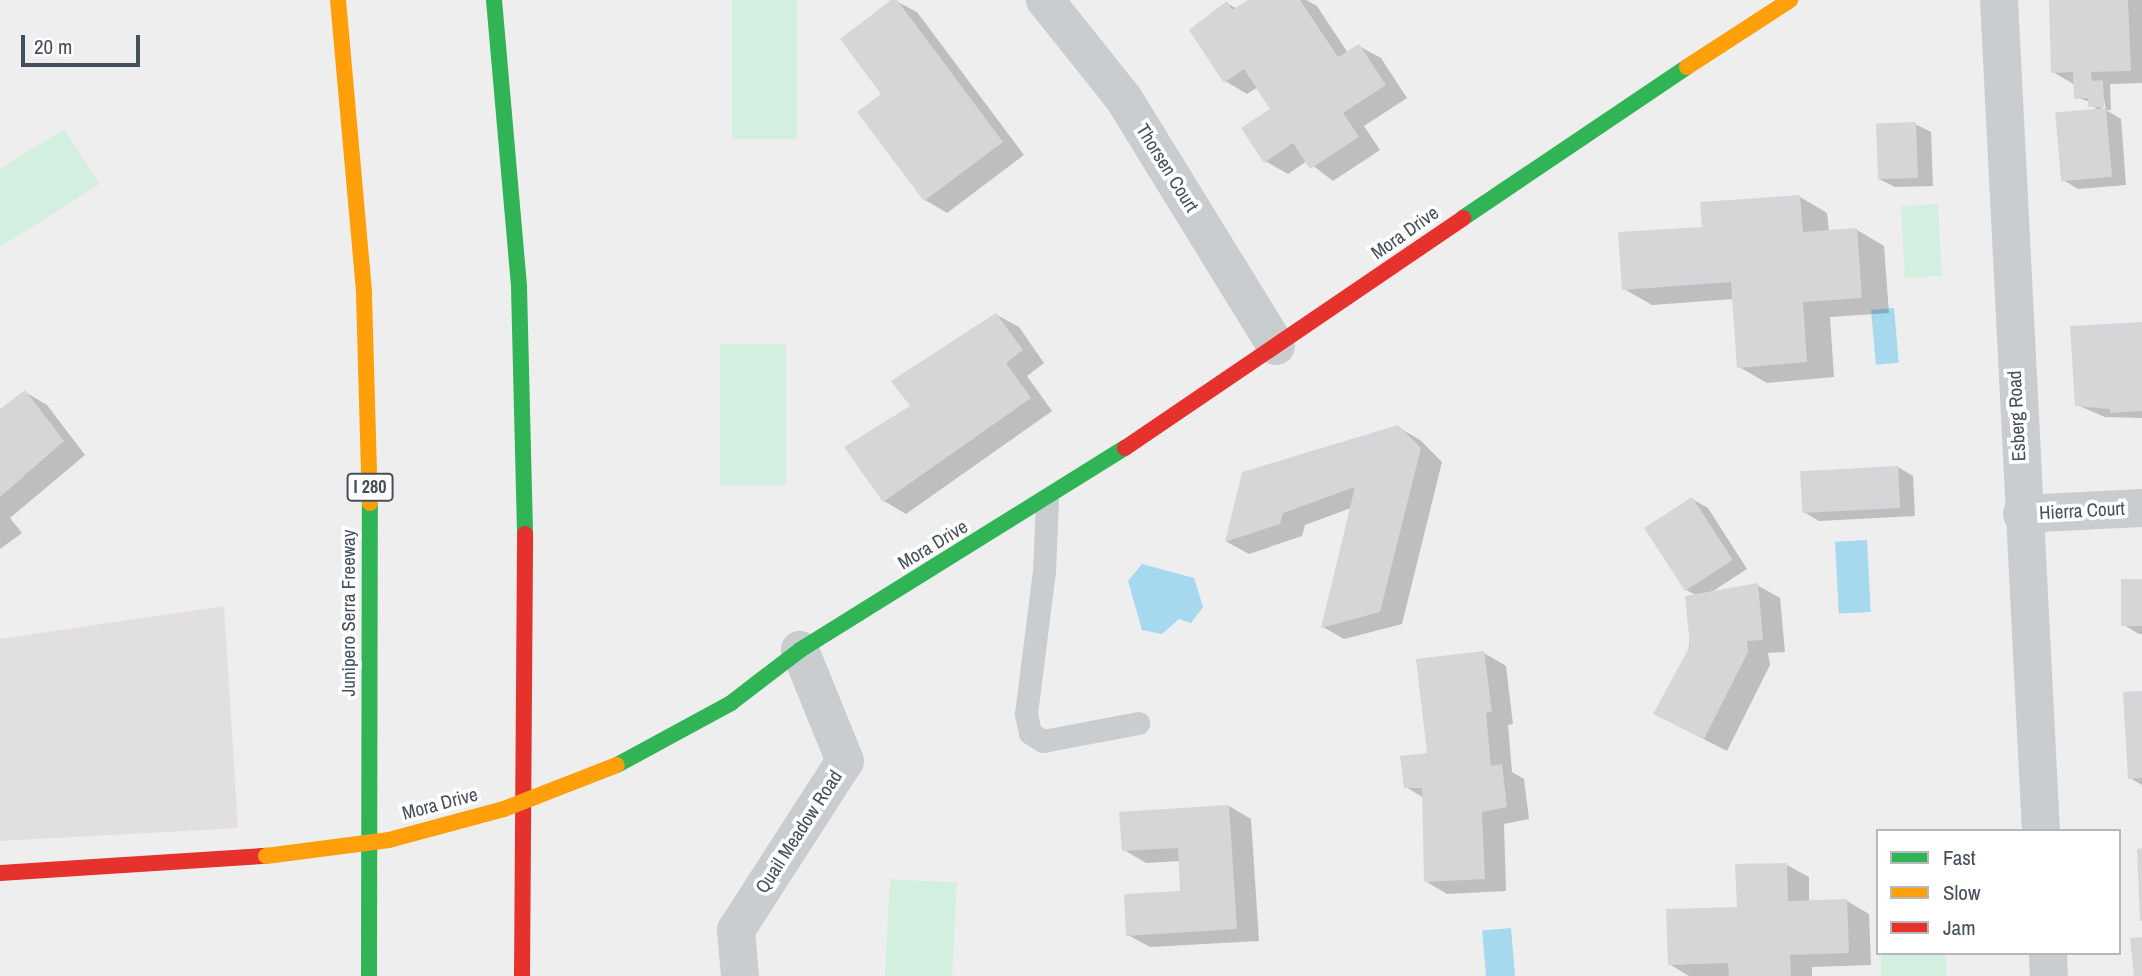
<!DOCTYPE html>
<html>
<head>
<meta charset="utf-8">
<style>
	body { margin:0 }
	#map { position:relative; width:2142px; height:976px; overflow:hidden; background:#efeeee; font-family:"Archivo Narrow",sans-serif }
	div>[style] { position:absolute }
	.education>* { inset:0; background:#e1dfe0 }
	.green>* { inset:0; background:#d2efdf; transform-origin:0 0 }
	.water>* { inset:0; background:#a6d9ed; transform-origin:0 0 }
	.shadow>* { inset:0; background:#0003 }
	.building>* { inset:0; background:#d6d6d8; transform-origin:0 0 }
	.lane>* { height:23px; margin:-11.5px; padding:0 11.5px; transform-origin:11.5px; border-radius:11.5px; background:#cacdcf }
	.street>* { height:38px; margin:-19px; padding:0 19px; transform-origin:19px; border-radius:19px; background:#cacdcf }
	.fast>* { height:16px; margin:-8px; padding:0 8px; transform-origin:8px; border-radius:8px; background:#30b455 }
	.slow>* { height:16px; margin:-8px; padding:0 8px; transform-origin:8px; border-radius:8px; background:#ff9f0a }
	.jam>* { height:16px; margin:-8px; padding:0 8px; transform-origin:8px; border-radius:8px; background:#e5322d }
	.slow-bridge>* { height:16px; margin:-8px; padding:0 8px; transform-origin:8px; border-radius:8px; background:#ff9f0a }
	span { translate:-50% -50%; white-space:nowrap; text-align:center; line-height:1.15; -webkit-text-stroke:7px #fff; paint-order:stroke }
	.shield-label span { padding:2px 5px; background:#fff; border:2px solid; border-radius:5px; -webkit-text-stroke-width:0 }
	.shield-label { font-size:18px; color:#454f5b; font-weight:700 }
	.street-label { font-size:19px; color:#454f5b }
	.legend { position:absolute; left:1876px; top:829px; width:245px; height:126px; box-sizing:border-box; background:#fff; border:2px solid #b5b9bd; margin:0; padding:9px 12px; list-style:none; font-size:21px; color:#454f5b }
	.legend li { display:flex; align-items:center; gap:14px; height:35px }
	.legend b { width:35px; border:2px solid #b5b9bd }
	.scale { position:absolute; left:21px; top:35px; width:119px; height:32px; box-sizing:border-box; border:4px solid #454f5b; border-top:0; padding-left:9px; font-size:21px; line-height:24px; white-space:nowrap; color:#454f5b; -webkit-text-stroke:5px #fff; paint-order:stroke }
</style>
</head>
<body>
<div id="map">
	<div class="education">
		<div style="clip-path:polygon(224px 606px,238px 828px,0 841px,0 639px)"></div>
	</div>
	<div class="green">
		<div style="left:732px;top:0;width:65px;height:139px"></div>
		<div style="clip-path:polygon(64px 129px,100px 184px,0 247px,0 169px)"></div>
		<div style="left:1938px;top:204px;width:72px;height:37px;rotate:87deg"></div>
		<div style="left:720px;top:344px;width:66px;height:141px"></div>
		<div style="left:890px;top:879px;width:67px;height:97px;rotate:3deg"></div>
		<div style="left:1881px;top:953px;width:65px;height:23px"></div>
	</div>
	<div class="water">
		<div style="left:1894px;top:308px;width:55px;height:23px;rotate:85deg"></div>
		<div style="left:1867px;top:540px;width:72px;height:32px;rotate:87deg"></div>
		<div style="clip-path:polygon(1142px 564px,1194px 578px,1203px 607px,1191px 623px,1179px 619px,1162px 634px,1142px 630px,1128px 581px)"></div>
		<div style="left:1511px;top:928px;width:48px;height:29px;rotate:85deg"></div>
	</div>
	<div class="shadow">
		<div style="clip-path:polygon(894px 0,917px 12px,1024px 155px,947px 213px,925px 200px,883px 94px)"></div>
		<div style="clip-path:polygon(1251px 0,1306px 0,1317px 6px,1348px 53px,1359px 46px,1381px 58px,1407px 98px,1364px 126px,1380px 150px,1333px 181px,1307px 161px,1288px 174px,1265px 161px,1273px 109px,1258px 87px,1247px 94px,1225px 81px,1227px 3px,1237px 9px)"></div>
		<div style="clip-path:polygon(2051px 0,2142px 0,2142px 83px,2110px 84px,2111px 110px,2106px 110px,2101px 84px,2102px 115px,2106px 110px,2121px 119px,2126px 185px,2078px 189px,2063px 180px,2098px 111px,2090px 102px,2076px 97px,2075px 85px,2053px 72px)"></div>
		<div style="clip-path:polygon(1915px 124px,1931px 132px,1933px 186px,1895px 187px,1879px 179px)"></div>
		<div style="clip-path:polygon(1800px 197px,1827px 213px,1829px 232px,1857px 230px,1884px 246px,1889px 313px,1830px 317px,1834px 377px,1767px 383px,1739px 367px,1734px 299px,1652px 305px,1624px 289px,1704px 229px)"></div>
		<div style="clip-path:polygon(997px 315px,1019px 327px,1044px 363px,1027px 376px,1052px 411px,906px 514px,884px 501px,912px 407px)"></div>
		<div style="clip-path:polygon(2142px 323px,2142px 418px,2105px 417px,2077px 405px)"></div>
		<div style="clip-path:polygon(25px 392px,47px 405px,85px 455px,10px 518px,22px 533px,0 549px,0 411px)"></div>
		<div style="clip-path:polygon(1398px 427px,1420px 440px,1442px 462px,1402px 624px,1344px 639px,1323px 627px,1351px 508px,1305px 525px,1302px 536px,1249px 554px,1227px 542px,1243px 474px)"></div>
		<div style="clip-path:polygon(1898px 467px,1913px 476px,1915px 516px,1819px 521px,1804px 512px)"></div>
		<div style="clip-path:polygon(1692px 499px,1708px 508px,1747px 569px,1710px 593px,1757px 585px,1780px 598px,1785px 652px,1768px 653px,1770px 665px,1727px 751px,1678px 726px,1696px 595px,1686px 590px)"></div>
		<div style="clip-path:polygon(2142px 581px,2142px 634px,2139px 634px,2124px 625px)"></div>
		<div style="clip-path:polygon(1484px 653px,1506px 666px,1513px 724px,1508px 725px,1512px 772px,1524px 779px,1529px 819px,1504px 824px,1506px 891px,1447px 894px,1425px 881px,1424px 798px,1406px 787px,1429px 754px)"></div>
		<div style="clip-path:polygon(2142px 693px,2142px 785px,2130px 778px)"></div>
		<div style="clip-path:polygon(1229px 806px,1251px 819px,1259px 941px,1150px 947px,1128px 935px,1182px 893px,1180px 861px,1146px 863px,1124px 850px)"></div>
		<div style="clip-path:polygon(1787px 865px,1809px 877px,1809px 902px,1847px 901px,1869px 914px,1871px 965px,1812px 967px,1812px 976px,1689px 976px,1669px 964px)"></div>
	</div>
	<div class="building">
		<div style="clip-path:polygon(891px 0,897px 0,1003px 142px,924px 201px,857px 112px,881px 94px,840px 39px)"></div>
		<div style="clip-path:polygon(1248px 0,1300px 0,1338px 57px,1359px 44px,1386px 85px,1343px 113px,1359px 137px,1310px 169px,1293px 143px,1264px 163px,1241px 128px,1270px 109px,1244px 69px,1224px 83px,1189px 30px,1227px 1px,1232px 10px)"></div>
		<div style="clip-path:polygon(2049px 0,2128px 0,2131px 71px,2091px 72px,2092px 81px,2103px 80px,2104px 107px,2088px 107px,2088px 98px,2074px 99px,2073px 72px,2051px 73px)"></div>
		<div style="left:2106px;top:108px;width:69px;height:51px;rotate:85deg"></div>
		<div style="left:1916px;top:122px;width:56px;height:40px;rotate:88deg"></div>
		<div style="clip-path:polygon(1800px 195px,1803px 232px,1857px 228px,1862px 298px,1803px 302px,1807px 362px,1737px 368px,1731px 282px,1622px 290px,1618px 232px,1702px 227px,1700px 202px)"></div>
		<div style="clip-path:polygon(996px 313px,1023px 350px,1006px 363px,1031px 398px,883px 502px,844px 447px,910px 406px,891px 381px)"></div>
		<div style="clip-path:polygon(2142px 322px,2142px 411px,2110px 413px,2110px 409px,2075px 406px,2070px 326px)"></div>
		<div style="clip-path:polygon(25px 390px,64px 441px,0 497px,0 409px)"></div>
		<div style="clip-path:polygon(1398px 425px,1421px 448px,1380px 612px,1321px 628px,1355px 487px,1283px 513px,1280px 524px,1225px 542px,1242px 472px)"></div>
		<div style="left:1898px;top:466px;width:42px;height:98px;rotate:87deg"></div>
		<div style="left:1692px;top:497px;width:75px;height:57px;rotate:57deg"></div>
		<div style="left:2142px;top:579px;width:47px;height:21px;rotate:90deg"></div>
		<div style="clip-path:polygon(1758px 583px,1763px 640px,1747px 641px,1748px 652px,1704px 739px,1653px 714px,1690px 646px,1685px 596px)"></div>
		<div style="clip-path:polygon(1484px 651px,1492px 712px,1486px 713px,1491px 766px,1502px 764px,1507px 807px,1482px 812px,1485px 879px,1424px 882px,1422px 788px,1404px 788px,1400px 756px,1427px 753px,1416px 659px)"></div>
		<div style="clip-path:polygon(2142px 691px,2142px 778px,2128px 779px,2123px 692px)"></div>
		<div style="clip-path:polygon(1229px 805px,1237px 929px,1126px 936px,1124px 894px,1180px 891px,1178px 848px,1122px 851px,1119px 812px)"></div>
		<div style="clip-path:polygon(2142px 848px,2142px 921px,2140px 921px,2137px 849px)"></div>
		<div style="clip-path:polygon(1787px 863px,1788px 901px,1847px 899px,1849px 953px,1790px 955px,1791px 976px,1729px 976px,1728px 963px,1668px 965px,1666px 909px,1737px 907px,1735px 864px)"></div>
		<div style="clip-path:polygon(2142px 937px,2142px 976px,2134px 976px,2130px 938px)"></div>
	</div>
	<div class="lane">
		<div style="left:1047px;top:500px;width:71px;rotate:92.4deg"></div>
		<div style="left:1044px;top:571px;width:144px;rotate:97.2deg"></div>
		<div style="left:1026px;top:714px;width:19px;rotate:78deg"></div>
		<div style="left:1030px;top:733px;width:15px;rotate:32deg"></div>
		<div style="left:1043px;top:741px;width:97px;rotate:-10.7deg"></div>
	</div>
	<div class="street">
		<div style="left:1045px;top:0;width:127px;rotate:51.4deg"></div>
		<div style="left:1124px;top:99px;width:290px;rotate:58.4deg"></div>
		<div style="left:1999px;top:0;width:832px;rotate:87.11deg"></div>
		<div style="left:2022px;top:514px;width:120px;rotate:-2.9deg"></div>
		<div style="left:2048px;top:953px;width:23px;rotate:88deg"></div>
		<div style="left:740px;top:976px;width:46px;rotate:-95deg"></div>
		<div style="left:736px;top:930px;width:201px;rotate:-57.2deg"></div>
		<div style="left:845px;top:761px;width:120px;rotate:-112.1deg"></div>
	</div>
	<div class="fast">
		<div style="left:494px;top:0;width:288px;rotate:85deg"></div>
		<div style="left:519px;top:287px;width:247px;rotate:88.6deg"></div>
		<div style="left:1463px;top:218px;width:270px;rotate:-34deg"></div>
		<div style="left:617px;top:765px;width:130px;rotate:-28.5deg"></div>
		<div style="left:731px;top:703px;width:87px;rotate:-37.5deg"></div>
		<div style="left:800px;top:650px;width:383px;rotate:-31.9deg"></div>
		<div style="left:369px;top:976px;width:473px;rotate:-89.9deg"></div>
	</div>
	<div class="slow">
		<div style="left:338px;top:0;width:295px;rotate:84.9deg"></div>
		<div style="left:364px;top:294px;width:209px;rotate:88.4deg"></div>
		<div style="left:1687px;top:67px;width:123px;rotate:-33deg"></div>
	</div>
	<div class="jam">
		<div style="left:1125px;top:448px;width:409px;rotate:-34.2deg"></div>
		<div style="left:0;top:873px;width:267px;rotate:-3.7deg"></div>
		<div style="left:522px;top:976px;width:442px;rotate:-89.6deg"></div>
	</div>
	<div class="slow-bridge">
		<div style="left:266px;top:856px;width:124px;rotate:-7.4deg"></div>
		<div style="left:389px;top:840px;width:119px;rotate:-15.1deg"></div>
		<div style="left:504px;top:809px;width:121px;rotate:-21.3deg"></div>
	</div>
	<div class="shield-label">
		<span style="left:370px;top:487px">I 280</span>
	</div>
	<div class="street-label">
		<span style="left:1167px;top:168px;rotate:58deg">Thorsen Court</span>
		<span style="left:1405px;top:233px;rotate:-35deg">Mora Drive</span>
		<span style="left:2017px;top:416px;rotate:-93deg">Esberg Road</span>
		<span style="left:2082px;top:511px;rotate:-3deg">Hierra Court</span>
		<span style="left:933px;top:545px;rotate:-31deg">Mora Drive</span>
		<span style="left:349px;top:613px;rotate:-90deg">Junipero Serra Freeway</span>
		<span style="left:440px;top:804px;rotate:-15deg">Mora Drive</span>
		<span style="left:799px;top:832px;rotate:-57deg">Quail Meadow Road</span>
	</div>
	<ul class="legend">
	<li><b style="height:9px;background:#30b455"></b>Fast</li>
	<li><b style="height:9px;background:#ff9f0a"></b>Slow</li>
	<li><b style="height:9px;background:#e5322d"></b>Jam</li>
	</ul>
	<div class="scale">20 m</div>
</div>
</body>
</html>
